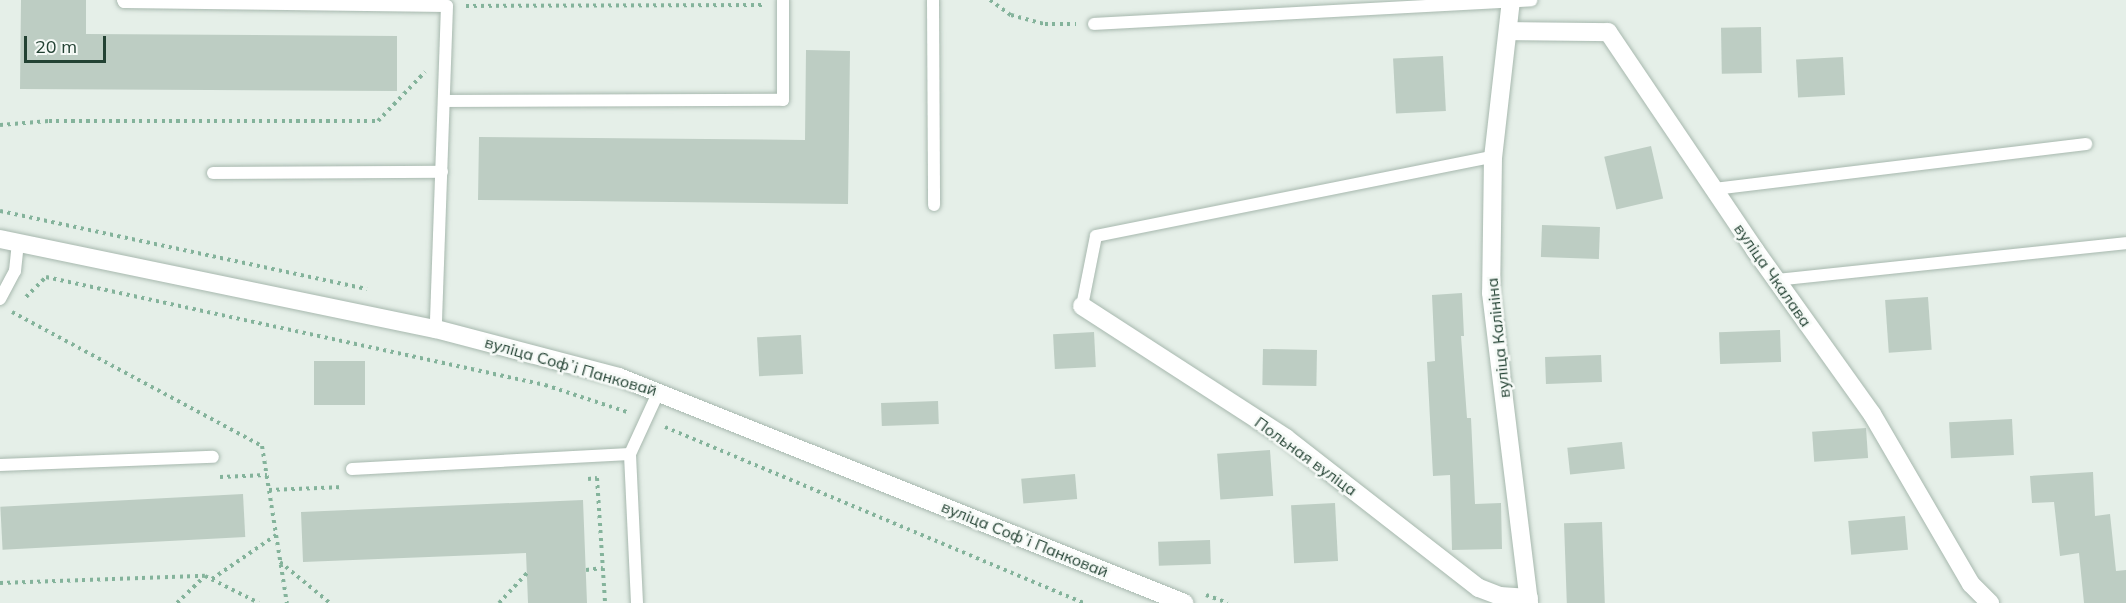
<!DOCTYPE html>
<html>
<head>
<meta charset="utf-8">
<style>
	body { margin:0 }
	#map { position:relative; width:2126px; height:603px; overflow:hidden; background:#e5efe8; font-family:Mulish,sans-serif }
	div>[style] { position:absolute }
	.building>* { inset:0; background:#bdcdc3; transform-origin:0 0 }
	.path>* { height:4px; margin-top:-2px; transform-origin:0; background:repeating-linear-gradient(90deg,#84b39b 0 3px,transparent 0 7.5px) }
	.roads { filter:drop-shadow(0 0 2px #a7b8ae) drop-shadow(0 0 2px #a7b8ae) }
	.lane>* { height:12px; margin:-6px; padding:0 6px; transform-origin:6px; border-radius:6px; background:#fff }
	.street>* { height:18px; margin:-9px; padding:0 9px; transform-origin:9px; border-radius:9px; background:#fff }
	.secondary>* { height:18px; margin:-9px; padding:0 9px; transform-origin:9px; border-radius:9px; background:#fff }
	span { translate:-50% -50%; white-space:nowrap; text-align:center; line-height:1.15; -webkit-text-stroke:5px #f6faf7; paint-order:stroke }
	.street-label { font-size:16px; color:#234233 }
	.scale { position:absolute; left:24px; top:36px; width:82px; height:27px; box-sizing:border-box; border:3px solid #234233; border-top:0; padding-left:8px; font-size:18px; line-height:21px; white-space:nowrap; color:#234233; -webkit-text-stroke:4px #f6faf7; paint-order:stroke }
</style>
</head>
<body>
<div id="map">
	<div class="building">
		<div style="clip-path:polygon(21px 0,86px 0,86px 34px,397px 36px,397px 91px,20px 89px)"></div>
		<div style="left:1761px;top:27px;width:46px;height:40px;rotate:89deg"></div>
		<div style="clip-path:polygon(806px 50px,850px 51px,848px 204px,478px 200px,479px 137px,805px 140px)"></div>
		<div style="left:1443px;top:56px;width:55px;height:50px;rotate:87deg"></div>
		<div style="left:1843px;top:57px;width:38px;height:47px;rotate:87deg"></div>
		<div style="left:1651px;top:146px;width:54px;height:48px;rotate:77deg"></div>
		<div style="left:1542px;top:225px;width:58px;height:32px;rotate:2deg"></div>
		<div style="clip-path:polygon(1462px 293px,1464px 336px,1461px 336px,1467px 418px,1471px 418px,1475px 504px,1501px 503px,1502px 549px,1452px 550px,1450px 475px,1433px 476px,1427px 362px,1435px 361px,1432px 295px)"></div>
		<div style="left:1928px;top:297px;width:53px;height:43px;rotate:86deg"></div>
		<div style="left:1780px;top:330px;width:32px;height:61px;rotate:88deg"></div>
		<div style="left:1094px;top:332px;width:35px;height:41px;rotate:87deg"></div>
		<div style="left:801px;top:335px;width:39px;height:44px;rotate:87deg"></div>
		<div style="left:1263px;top:349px;width:54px;height:36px;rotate:1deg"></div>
		<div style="left:1601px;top:355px;width:27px;height:56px;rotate:88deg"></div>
		<div style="left:314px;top:361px;width:51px;height:44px"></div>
		<div style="left:938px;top:401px;width:23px;height:57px;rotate:88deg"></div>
		<div style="left:2012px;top:419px;width:36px;height:63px;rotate:87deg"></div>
		<div style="left:1866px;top:428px;width:30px;height:54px;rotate:86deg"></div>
		<div style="left:1622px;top:442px;width:27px;height:55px;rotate:84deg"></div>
		<div style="left:1270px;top:450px;width:46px;height:53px;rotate:86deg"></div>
		<div style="clip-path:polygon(2093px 472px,2095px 516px,2110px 514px,2116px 571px,2126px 570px,2126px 603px,2084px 603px,2079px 553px,2060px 556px,2054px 502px,2032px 503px,2030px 476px)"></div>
		<div style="left:1075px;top:474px;width:25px;height:54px;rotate:85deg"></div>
		<div style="left:243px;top:494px;width:43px;height:243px;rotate:87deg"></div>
		<div style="clip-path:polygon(583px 500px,587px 603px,528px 603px,526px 553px,303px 562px,301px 512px)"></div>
		<div style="left:1335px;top:503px;width:58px;height:44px;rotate:87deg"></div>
		<div style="left:1905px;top:516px;width:34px;height:57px;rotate:85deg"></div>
		<div style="left:1602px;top:522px;width:81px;height:38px;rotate:88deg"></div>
		<div style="left:1210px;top:540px;width:24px;height:52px;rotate:88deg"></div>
	</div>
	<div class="path">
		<div style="left:990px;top:0;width:26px;rotate:36deg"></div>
		<div style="left:1011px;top:15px;width:35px;rotate:15deg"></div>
		<div style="left:1045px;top:24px;width:31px"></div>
		<div style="left:466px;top:6px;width:299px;rotate:-0.2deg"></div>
		<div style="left:0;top:125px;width:49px;rotate:-4.7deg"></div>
		<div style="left:49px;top:121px;width:329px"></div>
		<div style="left:378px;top:121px;width:68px;rotate:-46.2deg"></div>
		<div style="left:0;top:211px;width:375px;rotate:12deg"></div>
		<div style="left:26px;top:297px;width:28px;rotate:-45deg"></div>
		<div style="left:46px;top:277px;width:511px;rotate:12.21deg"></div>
		<div style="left:545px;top:385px;width:86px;rotate:18.2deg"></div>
		<div style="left:12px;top:312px;width:284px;rotate:28.2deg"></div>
		<div style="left:262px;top:446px;width:159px;rotate:81deg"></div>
		<div style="left:665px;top:427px;width:454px;rotate:22.8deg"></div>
		<div style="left:220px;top:477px;width:47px;rotate:-2.4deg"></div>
		<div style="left:588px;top:479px;width:9px;rotate:-6deg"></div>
		<div style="left:597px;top:478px;width:125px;rotate:86.3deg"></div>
		<div style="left:269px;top:490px;width:75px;rotate:-2.3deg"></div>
		<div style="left:280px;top:562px;width:65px;rotate:39.4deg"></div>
		<div style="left:586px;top:570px;width:17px;rotate:-7deg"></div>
		<div style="left:212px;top:579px;width:78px;rotate:-34.5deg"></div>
		<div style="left:0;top:583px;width:205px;rotate:-2deg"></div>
		<div style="left:205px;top:576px;width:60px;rotate:26.6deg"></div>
		<div style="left:1206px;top:595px;width:23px;rotate:20deg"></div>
		<div style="left:177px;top:603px;width:37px;rotate:-44deg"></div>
		<div style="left:499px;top:603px;width:41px;rotate:-47deg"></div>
	</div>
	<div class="roads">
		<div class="lane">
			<div style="left:123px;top:0;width:2px;rotate:63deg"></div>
			<div style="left:124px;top:2px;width:323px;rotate:0.7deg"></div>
			<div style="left:447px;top:6px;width:323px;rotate:92deg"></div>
			<div style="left:933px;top:0;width:205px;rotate:89.7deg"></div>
			<div style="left:1094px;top:24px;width:438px;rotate:-3.1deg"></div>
			<div style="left:444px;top:101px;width:339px;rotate:-0.2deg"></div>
			<div style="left:783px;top:100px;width:100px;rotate:-90deg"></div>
			<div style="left:213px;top:173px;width:229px;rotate:-0.3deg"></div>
			<div style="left:1714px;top:189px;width:375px;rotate:-6.9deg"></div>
			<div style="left:1776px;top:280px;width:352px;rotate:-6deg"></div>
			<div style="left:0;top:299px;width:32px;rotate:-62deg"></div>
			<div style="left:15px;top:271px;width:28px;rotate:-84deg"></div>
			<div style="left:1082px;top:306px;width:71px;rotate:-78.7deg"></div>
			<div style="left:1096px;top:236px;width:405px;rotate:-11.3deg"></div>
			<div style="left:0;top:465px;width:213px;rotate:-2.2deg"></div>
			<div style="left:352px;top:469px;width:278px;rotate:-3.1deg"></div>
			<div style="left:637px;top:603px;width:149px;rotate:-92.7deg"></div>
			<div style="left:630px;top:454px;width:69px;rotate:-65.3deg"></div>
		</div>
		<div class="street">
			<div style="left:1511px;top:0;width:158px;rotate:96.5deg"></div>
			<div style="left:1493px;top:157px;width:136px;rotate:90.8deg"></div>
			<div style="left:1491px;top:293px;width:312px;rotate:83deg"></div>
			<div style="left:1508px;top:31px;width:100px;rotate:0.6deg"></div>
			<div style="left:1608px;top:32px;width:263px;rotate:56deg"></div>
			<div style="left:1755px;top:250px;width:201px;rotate:54.5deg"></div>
			<div style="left:1872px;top:414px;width:197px;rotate:59.8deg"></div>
			<div style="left:1971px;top:584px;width:27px;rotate:45deg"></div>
			<div style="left:1082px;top:306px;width:243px;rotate:32.9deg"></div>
			<div style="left:1286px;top:438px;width:244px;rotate:37.9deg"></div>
			<div style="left:1479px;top:588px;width:22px;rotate:21deg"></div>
			<div style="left:1500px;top:596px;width:29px;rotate:4deg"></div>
		</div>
		<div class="secondary">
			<div style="left:0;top:239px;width:445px;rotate:11.7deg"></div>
			<div style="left:436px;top:329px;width:189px;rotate:14.7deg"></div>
			<div style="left:619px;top:377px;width:609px;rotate:21.8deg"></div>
		</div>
	</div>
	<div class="street-label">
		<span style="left:1773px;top:275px;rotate:55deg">вуліца Чкалава</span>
		<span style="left:1498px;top:338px;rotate:-96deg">вуліца Калініна</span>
		<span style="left:571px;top:366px;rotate:16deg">вуліца Софʼі Панковай</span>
		<span style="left:1306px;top:456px;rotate:36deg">Польная вуліца</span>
		<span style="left:1025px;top:539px;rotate:22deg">вуліца Софʼі Панковай</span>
	</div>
	<div class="scale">20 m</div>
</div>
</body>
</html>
